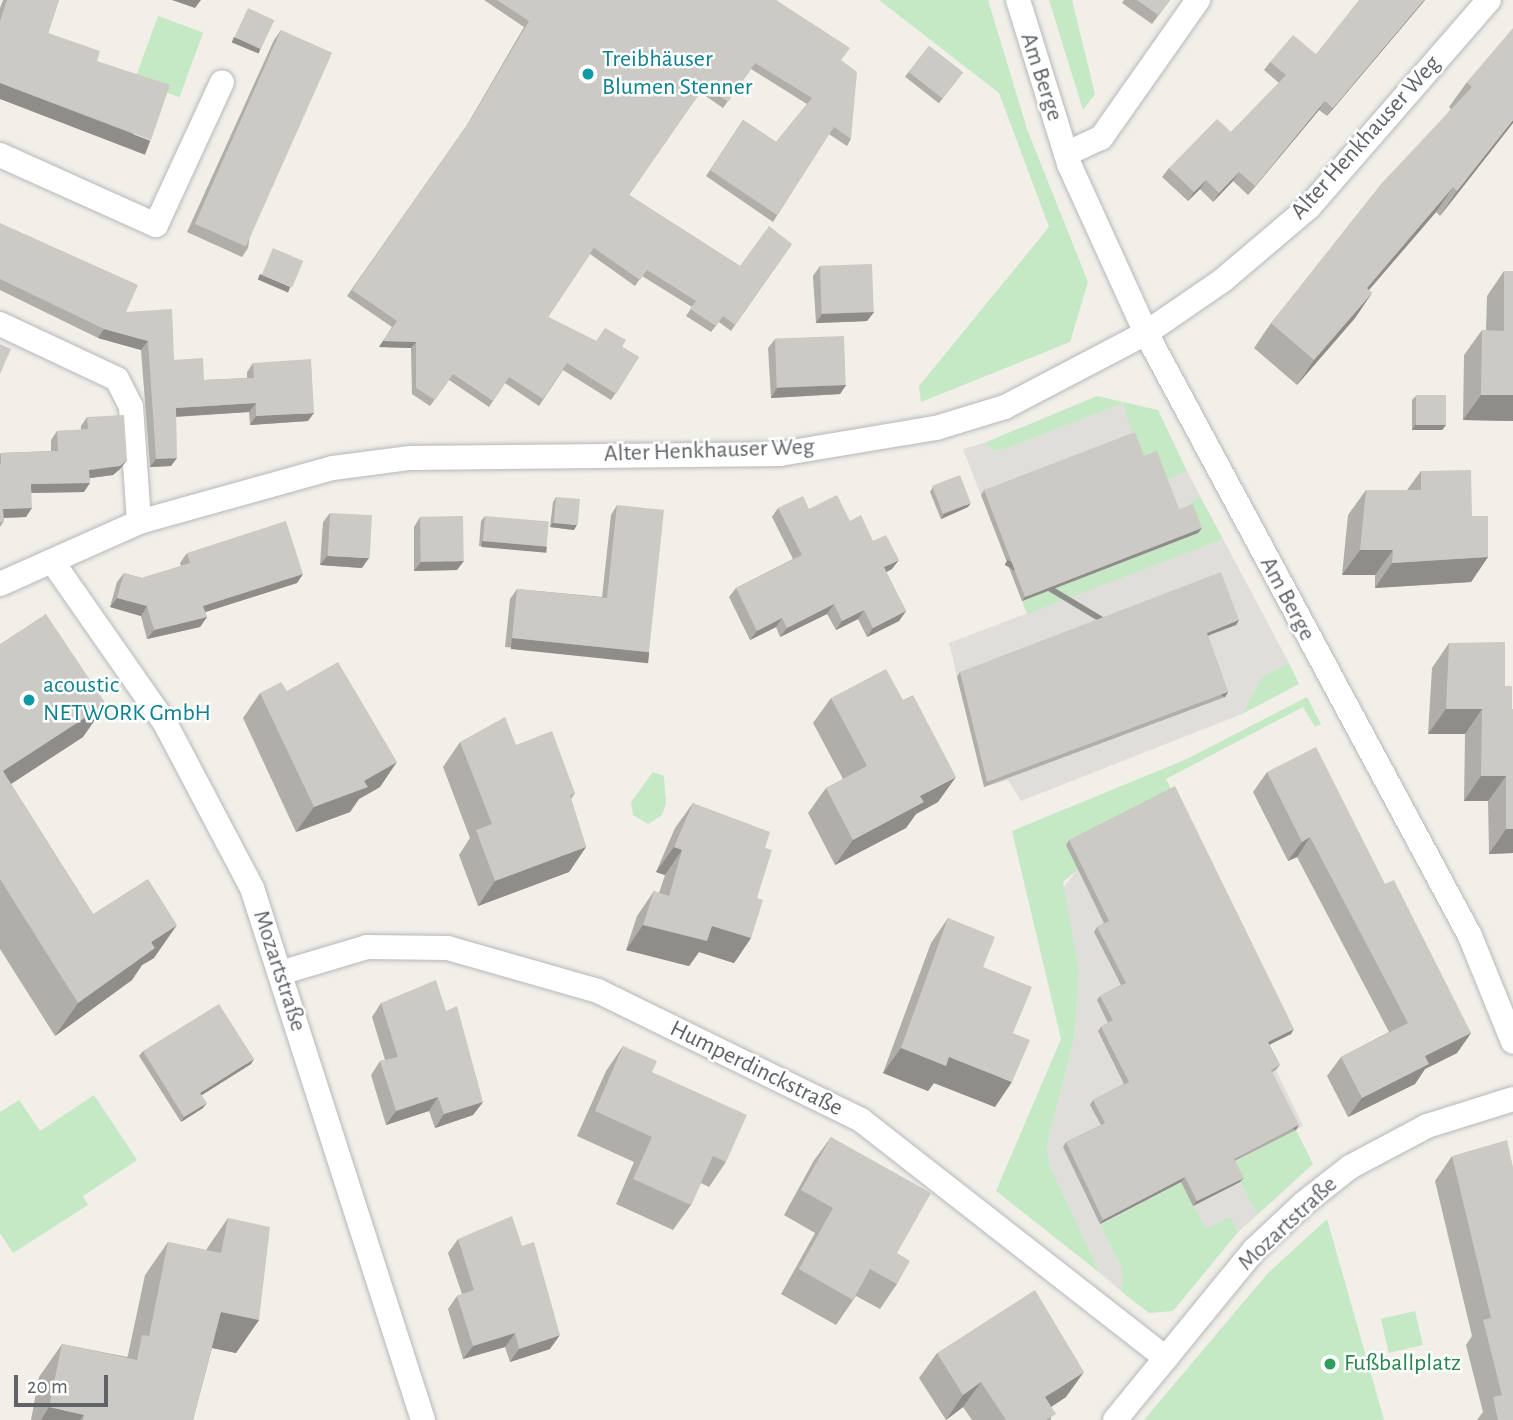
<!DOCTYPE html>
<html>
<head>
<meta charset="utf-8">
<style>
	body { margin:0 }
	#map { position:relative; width:1513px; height:1420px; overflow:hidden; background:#f1efe8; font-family:"Alegreya Sans",sans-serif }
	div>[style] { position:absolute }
	.industrial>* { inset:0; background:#e0deda }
	.green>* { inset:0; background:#c5e8c5; transform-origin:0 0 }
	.roads { filter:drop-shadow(0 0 2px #b5b8bc) drop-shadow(0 0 2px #b5b8bc) }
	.street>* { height:24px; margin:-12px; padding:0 12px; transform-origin:12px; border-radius:12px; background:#fff }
	.wall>* { inset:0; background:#afaea9; transform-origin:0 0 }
	.shaded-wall>* { inset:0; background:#8f8d8a; transform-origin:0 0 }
	.building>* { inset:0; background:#cccac5; transform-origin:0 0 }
	.dots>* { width:19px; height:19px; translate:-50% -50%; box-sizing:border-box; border:4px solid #fff; border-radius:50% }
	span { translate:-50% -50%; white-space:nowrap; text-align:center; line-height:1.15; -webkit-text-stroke:5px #fff; paint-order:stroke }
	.culture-label { font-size:24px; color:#0d838f }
	.left { translate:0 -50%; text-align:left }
	.street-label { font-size:24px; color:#5f6368 }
	.leisure-label { font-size:24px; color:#27864d }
	.scale { position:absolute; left:14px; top:1375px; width:94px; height:32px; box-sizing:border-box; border:4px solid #5f6368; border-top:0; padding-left:9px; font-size:21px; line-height:24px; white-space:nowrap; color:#5f6368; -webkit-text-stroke:5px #fff; paint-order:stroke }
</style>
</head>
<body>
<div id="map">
	<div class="industrial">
		<div style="clip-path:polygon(1123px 403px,1163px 480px,1187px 471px,1200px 496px,1188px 504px,1198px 533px,1022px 601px,963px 449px,984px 443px,995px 451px,1005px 449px)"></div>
		<div style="clip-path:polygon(1223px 539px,1289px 663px,1262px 677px,1242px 714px,1021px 801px,1008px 780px,984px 787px,949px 643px)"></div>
		<div style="clip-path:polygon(1078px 869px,1261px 976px,1291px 1034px,1265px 1047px,1303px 1126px,1231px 1164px,1257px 1215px,1238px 1232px,1230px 1218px,1206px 1230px,1181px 1182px,1100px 1225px,1122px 1269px,1122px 1292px,1100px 1273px,1049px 1164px,1047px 1145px,1074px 1039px,1079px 972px,1060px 892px)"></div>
	</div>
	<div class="green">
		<div style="clip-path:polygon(879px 0,988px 0,1027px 129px,1088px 282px,1070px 342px,921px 402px,919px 386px,1049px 227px,999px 93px)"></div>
		<div style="clip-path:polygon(1049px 0,1072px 0,1095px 94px,1083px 110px)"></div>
		<div style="left:158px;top:16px;width:48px;height:69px;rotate:20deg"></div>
		<div style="clip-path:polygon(1097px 396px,1158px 410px,1187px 471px,1163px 481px,1141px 460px,1123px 403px,1005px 449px,995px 451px,984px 443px)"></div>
		<div style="clip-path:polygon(1200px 496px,1223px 539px,1027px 614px,1022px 601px,1198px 533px,1188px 504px)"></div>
		<div style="clip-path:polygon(1289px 663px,1299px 684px,1242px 714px,1262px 677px)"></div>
		<div style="clip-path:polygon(1307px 697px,1321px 724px,1315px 727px,1303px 707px,1166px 779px,1172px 791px,1063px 882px,1079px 972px,1074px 1039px,1047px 1145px,1049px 1164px,1100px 1273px,996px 1191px,1061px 1039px,1012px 831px,1187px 759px)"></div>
		<div style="clip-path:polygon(653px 772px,664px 776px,666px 803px,662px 815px,648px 824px,633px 815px,631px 802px)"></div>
		<div style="clip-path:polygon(94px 1095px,137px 1160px,83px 1196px,88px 1205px,13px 1253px,0 1233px,0 1112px,19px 1100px,40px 1131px)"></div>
		<div style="clip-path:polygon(1296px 1130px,1313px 1164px,1257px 1215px,1231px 1164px)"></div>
		<div style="clip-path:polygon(1181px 1182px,1206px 1229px,1230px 1217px,1238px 1232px,1173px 1311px,1149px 1313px,1122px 1292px,1122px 1269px,1100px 1225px)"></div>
		<div style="clip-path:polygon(1327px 1219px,1384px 1420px,1144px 1420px,1268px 1273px)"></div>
		<div style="left:1415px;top:1311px;width:35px;height:35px;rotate:77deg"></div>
	</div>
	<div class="roads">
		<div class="street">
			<div style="left:1018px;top:0;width:172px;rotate:72.7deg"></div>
			<div style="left:1069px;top:164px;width:186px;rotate:65.5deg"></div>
			<div style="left:1146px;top:333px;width:685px;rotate:61.75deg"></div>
			<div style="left:1470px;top:936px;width:114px;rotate:67.9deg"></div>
			<div style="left:1066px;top:154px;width:38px;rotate:-25deg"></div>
			<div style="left:1101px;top:138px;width:169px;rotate:-54.9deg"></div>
			<div style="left:0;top:155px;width:171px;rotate:24.2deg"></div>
			<div style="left:156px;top:225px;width:157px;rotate:-65.2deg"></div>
			<div style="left:0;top:324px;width:129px;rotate:25.2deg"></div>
			<div style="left:117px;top:379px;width:31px;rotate:63deg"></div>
			<div style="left:131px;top:407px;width:115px;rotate:86deg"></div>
			<div style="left:52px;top:561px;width:198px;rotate:55.1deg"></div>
			<div style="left:165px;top:723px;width:187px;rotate:62.2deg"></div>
			<div style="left:252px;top:888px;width:559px;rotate:72.18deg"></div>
			<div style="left:0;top:584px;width:152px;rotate:-24deg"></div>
			<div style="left:139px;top:522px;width:201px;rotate:-15.6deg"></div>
			<div style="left:333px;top:468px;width:78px;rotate:-7.4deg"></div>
			<div style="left:410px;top:458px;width:370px;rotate:-0.6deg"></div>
			<div style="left:780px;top:454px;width:158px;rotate:-9.5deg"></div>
			<div style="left:936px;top:428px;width:72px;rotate:-16.9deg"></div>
			<div style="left:1005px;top:407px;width:159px;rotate:-27.7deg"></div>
			<div style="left:1146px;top:333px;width:93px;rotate:-34.5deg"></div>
			<div style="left:1223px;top:280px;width:113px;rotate:-40.3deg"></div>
			<div style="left:1309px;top:207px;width:274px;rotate:-49deg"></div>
			<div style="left:280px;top:973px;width:91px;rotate:-16.6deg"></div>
			<div style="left:367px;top:947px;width:81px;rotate:0.7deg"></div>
			<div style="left:448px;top:948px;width:156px;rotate:16deg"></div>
			<div style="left:598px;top:991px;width:293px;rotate:26.1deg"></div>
			<div style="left:861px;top:1120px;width:387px;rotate:38deg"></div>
			<div style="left:1115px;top:1420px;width:220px;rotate:-50.7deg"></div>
			<div style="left:1254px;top:1250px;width:67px;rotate:-43.2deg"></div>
			<div style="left:1303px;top:1204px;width:60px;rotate:-38.2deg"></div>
			<div style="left:1350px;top:1167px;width:87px;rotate:-28deg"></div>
			<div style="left:1427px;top:1126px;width:90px;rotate:-17.4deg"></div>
		</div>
	</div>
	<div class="wall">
		<div style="clip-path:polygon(3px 0,59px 0,48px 33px,97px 61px,143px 153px,0 98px,0 8px)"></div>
		<div style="clip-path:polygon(484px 0,776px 0,841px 60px,851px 139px,847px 146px,829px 134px,773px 222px,706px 176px,743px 120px,776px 142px,807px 104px,751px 69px,723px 108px,700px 92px,629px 195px,740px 266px,792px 244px,731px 331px,719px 322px,711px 332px,686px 316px,692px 307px,642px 276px,635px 286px,590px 254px,548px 317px,596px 341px,622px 347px,639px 357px,611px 400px,563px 370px,539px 406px,505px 383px,489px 407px,449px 380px,430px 406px,412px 394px,411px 348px,379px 347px,392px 327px,347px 296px,467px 125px,524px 27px)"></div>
		<div style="clip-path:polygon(1124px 0,1170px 0,1152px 24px,1122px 3px)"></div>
		<div style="clip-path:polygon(1425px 0,1327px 116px,1319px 110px,1248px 195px,1233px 181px,1213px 202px,1200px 189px,1188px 201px,1162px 177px,1169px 168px,1231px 132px,1279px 83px,1264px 70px,1270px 62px,1316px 54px)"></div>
		<div style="clip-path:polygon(281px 30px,248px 248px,242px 257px,187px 232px,274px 40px)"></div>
		<div style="left:929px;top:46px;width:43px;height:39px;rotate:38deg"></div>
		<div style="clip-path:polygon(1467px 82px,1513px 123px,1440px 216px,1436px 212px,1369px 290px,1372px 293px,1355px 318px,1297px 385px,1254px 348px,1271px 323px,1451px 109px,1449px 107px)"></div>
		<div style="clip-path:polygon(0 223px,126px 312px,174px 360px,204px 380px,247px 378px,247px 372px,253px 363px,308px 421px,250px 425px,249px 412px,176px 417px,171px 466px,150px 467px,141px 350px,98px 338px,0 290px)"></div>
		<div style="clip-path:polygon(820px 266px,874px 312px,867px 321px,816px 323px,813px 276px)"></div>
		<div style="clip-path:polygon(1504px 271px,1513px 271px,1513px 421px,1463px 420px,1464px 355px,1482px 330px,1486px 330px,1487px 296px)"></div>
		<div style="clip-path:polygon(775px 339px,846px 385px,840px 394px,771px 398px,768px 348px)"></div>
		<div style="clip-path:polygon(1416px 396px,1446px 425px,1442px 430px,1412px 430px,1412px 400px)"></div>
		<div style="clip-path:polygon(87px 417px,127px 460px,120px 469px,113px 475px,90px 478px,84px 492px,31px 493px,26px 517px,4px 518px,4px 521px,0 527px,0 454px,1px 453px,51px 451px,51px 440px,57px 431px,81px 430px,81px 426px)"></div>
		<div style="clip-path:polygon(1144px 456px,1179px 509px,1202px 528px,1198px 533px,1022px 601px,981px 495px,984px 490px)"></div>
		<div style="clip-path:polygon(1421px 471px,1472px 516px,1488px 557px,1471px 582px,1375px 588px,1375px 575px,1342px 575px,1348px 515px,1366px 490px,1407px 490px)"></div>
		<div style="clip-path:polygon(933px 487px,968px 507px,941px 519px,930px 492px)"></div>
		<div style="clip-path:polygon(556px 497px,574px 530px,550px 527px,553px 502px)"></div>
		<div style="clip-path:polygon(617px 505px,649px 652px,642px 661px,505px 647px,510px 599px,517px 589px,602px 597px,611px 515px)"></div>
		<div style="clip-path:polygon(778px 508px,809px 509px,850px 521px,873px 541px,892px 569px,886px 572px,906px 611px,899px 621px,867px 637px,858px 619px,836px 630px,827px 614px,780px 637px,776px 627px,750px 640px,729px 597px,736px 588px,793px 559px,772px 517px)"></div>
		<div style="clip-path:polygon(330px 513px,362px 568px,320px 565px,323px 522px)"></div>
		<div style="clip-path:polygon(485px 516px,547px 547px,543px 552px,479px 546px,481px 521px)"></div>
		<div style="clip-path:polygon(420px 517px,457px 570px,414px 571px,414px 527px)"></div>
		<div style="clip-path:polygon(187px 553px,303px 574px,297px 583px,205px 612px,207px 617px,200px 627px,147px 639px,141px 616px,110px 607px,117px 582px,124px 573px,142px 578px,181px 566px,180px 563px)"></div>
		<div style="clip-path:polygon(1239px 620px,1236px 625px,1208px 636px,1228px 692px,1225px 697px,984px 787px,957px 677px,960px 672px)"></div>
		<div style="clip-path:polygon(1449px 643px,1505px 686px,1512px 709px,1513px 853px,1489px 854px,1488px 801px,1464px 801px,1465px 734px,1428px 734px,1432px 668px)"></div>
		<div style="clip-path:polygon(0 644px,106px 704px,83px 737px,11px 784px,93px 914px,154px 958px,142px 965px,132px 980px,55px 1036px,0 949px)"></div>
		<div style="clip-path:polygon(287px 691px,380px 787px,359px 799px,350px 812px,296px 832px,243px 718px,260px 693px)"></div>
		<div style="clip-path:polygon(831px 698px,938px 802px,916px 814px,906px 828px,835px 865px,808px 813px,826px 788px,843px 779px,813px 723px)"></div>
		<div style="clip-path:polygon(460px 742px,516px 745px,575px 793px,571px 799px,586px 847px,569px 872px,478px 906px,459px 855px,470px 838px,443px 767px)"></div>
		<div style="clip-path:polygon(1267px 772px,1385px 884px,1471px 1033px,1457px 1053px,1425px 1069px,1415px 1084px,1348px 1117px,1327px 1076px,1341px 1057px,1389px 1032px,1297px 857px,1288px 861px,1253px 792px)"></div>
		<div style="clip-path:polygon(693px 803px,765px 848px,751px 938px,734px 963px,699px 952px,689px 966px,626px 950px,637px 916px,654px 891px,659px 893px,665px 875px,656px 872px,675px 828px)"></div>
		<div style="clip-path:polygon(1069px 840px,1291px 1034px,1269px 1044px,1280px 1065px,1276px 1070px,1272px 1072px,1296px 1130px,1235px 1161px,1240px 1182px,1193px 1206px,1181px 1182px,1100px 1224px,1063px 1147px,1066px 1142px,1101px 1125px,1090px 1105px,1093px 1100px,1124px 1084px,1098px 1031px,1101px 1027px,1108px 1023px,1097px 1000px,1100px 996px,1121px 985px,1094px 932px,1097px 927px,1104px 923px,1066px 845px)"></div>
		<div style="clip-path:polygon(948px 918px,983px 967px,1013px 1033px,995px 1107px,934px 1083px,928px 1091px,883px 1073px,931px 943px)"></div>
		<div style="clip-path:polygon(381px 1003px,446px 1011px,483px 1102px,473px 1115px,435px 1128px,429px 1111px,386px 1125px,371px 1075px,380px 1061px,385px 1060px,372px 1017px)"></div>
		<div style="clip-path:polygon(623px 1046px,652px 1072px,726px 1162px,709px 1187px,701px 1183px,691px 1205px,673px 1230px,616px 1204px,634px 1162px,577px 1136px,606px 1071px)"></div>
		<div style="clip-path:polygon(143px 1051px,251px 1064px,202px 1095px,203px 1108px,181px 1122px,139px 1056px)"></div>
		<div style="clip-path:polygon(831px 1137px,897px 1253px,897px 1284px,880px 1309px,856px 1296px,836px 1325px,781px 1294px,815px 1233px,784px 1215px,813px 1162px)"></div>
		<div style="clip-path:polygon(1452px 1156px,1513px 1167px,1513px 1420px,1477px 1420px,1483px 1412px,1466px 1345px,1472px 1336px,1435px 1181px)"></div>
		<div style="clip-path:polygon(228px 1218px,259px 1320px,236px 1353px,212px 1348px,193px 1420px,31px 1420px,39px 1377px,62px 1344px,127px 1357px,128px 1355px,145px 1275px,168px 1242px,206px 1250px)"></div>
		<div style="clip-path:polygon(458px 1239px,550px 1349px,510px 1362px,505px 1347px,463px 1359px,448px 1309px,457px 1296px,462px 1294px,448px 1253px)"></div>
		<div style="clip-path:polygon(937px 1353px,1066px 1397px,1051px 1407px,1051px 1420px,972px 1420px,963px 1407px,946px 1420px,919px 1378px)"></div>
	</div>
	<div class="shaded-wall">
		<div style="clip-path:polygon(172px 0,201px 0,195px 8px)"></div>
		<div style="clip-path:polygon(1424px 0,1425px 0,1327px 116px,1333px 108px)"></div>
		<div style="left:234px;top:37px;width:29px;height:6px;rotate:22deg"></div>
		<div style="left:0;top:83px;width:161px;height:15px;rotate:21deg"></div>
		<div style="clip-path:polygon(1325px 101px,1319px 110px,1248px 195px,1255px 186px)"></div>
		<div style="clip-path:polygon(1513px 120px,1513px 123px,1440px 216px,1457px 191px)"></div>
		<div style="clip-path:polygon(1239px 172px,1233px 181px,1213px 202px,1219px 193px)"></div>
		<div style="clip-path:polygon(1206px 180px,1200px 189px,1188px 201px,1194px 192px)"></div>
		<div style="clip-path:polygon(1453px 187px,1436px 212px,1349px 313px,1367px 288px)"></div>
		<div style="left:260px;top:274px;width:33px;height:6px;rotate:23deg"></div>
		<div style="clip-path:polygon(1372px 293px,1355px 318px,1297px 385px,1314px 360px)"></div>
		<div style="clip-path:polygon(874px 312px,867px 321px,816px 323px,822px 314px)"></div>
		<div style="clip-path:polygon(104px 329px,148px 341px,141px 350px,98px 338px)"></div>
		<div style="clip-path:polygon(383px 341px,416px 342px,411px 348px,379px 347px)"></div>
		<div style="clip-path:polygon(846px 385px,840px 394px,771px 398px,777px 388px)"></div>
		<div style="clip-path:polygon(1481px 395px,1513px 395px,1513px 421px,1463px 420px)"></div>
		<div style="clip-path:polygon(256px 403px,249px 412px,169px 417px,176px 408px)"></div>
		<div style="clip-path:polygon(314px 413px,308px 421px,250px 425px,256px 416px)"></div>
		<div style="clip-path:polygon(1415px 425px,1446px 425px,1442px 430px,1412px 430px)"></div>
		<div style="clip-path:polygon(177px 458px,171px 466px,150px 467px,156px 459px)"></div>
		<div style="clip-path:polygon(127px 460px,120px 469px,113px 475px,83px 479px,89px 470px)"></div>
		<div style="clip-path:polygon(90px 483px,84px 492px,25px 493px,31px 484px)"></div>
		<div style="clip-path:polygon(971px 503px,968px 507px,941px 519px,944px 514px)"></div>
		<div style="clip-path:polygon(32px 508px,26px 517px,0 518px,3px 509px)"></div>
		<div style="clip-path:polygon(553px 523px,577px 525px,574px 530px,550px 527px)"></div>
		<div style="clip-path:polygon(1202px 528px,1198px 533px,1022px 601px,1025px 597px)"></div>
		<div style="left:482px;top:541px;width:65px;height:6px;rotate:5deg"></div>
		<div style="clip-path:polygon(1360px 550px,1393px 550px,1375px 575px,1342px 575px)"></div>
		<div style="clip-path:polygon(327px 556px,369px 558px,362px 568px,320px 565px)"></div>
		<div style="clip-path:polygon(1488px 557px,1471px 582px,1375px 588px,1392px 563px)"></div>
		<div style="clip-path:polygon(899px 560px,892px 569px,877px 577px,884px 567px)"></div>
		<div style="clip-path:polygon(464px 561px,457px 570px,414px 571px,421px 562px)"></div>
		<div style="clip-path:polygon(303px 574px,297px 583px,196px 615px,203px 606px)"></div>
		<div style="clip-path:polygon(117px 598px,147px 606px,141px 616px,110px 607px)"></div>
		<div style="clip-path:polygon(834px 604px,827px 614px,780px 637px,787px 628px)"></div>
		<div style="clip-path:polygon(864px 610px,858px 619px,836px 630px,842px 621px)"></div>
		<div style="clip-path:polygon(906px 611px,899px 621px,867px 637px,873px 628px)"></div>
		<div style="clip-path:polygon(207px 617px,200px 627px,147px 639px,154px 630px)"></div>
		<div style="clip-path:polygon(782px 618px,776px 627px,750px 640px,757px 631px)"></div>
		<div style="clip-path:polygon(1239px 620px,1236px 625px,1203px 637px,1207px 633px)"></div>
		<div style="left:512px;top:638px;width:138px;height:11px;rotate:6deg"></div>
		<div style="left:1228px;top:692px;width:6px;height:257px;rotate:121deg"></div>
		<div style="clip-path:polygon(106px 704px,83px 737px,0 791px,3px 771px)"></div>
		<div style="clip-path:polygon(1446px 709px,1482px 709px,1465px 734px,1428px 734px)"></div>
		<div style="clip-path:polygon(397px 762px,380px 787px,359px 799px,350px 812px,296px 832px,314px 807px)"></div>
		<div style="clip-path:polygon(1481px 776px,1506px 776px,1488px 801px,1464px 801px)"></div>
		<div style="clip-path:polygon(956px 777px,938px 802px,916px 814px,906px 828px,835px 865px,853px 840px,920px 796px)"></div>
		<div style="clip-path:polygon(1506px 829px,1513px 829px,1513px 853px,1489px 854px)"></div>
		<div style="clip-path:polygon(1310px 837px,1297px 857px,1288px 861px,1302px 842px)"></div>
		<div style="clip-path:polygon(586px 847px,569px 872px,478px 906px,495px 881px)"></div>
		<div style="clip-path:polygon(674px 847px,682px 850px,665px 875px,656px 872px)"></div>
		<div style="clip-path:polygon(177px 925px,154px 958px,142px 965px,132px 980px,55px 1036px,78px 1003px,151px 942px)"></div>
		<div style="clip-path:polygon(643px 925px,712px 926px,751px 938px,734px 963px,699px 952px,689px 966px,626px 950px)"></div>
		<div style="clip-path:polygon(1294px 1029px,1291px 1034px,1265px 1047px,1268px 1042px)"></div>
		<div style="clip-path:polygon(1471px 1033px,1457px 1053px,1425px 1069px,1415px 1084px,1348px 1117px,1362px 1098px,1425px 1056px)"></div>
		<div style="clip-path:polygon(901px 1048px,949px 1057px,1012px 1082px,995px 1107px,934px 1083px,928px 1091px,883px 1073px)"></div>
		<div style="clip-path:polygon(254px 1059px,251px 1064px,197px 1098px,200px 1093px)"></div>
		<div style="clip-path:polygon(438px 1097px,429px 1111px,386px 1125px,396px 1111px)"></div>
		<div style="clip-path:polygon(483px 1102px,473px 1115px,435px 1128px,444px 1114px)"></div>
		<div style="clip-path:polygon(207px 1103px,203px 1108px,181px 1122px,184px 1117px)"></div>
		<div style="left:1299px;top:1125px;width:6px;height:73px;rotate:121deg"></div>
		<div style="clip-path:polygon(1185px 1177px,1181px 1182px,1100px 1224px,1103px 1220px)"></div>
		<div style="clip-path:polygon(1244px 1178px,1240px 1182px,1193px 1206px,1197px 1201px)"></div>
		<div style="clip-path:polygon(221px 1312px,259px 1320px,236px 1353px,198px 1345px)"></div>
		<div style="clip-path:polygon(515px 1333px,505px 1347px,463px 1359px,473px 1346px)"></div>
		<div style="clip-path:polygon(560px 1335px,550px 1349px,510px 1362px,519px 1349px)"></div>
		<div style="clip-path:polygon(1084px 1372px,1066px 1397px,1031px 1420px,1045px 1397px)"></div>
		<div style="clip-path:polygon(981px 1382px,963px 1407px,946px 1420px,963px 1395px)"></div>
		<div style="clip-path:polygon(49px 1407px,84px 1415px,80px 1420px,41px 1420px)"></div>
	</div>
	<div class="building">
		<div style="clip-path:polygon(7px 0,59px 0,48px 33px,100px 51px,97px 61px,170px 85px,151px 140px,0 83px,0 21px)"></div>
		<div style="clip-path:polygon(497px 0,776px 0,850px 48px,841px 60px,857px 72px,851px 139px,834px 127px,777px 215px,710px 170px,743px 120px,776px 142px,812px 98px,755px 63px,728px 102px,705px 86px,629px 195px,740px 266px,769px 226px,792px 244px,735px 325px,723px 316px,716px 326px,690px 309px,696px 301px,647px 270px,640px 280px,594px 248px,548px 317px,596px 341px,605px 328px,626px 340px,622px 347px,639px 357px,616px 394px,567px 363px,543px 399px,509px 377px,493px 401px,453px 374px,435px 400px,416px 388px,416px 342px,383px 341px,397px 321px,352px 290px,471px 119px,529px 21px)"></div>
		<div style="clip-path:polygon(1137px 0,1170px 0,1158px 15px)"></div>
		<div style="clip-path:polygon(1359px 0,1424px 0,1333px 108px,1325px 101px,1255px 186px,1239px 172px,1219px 193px,1206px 180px,1194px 192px,1169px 168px,1217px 119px,1231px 132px,1286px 75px,1270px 62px,1293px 35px,1316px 54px)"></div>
		<div style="left:248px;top:8px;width:29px;height:32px;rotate:25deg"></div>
		<div style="clip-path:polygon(1513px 28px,1513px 120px,1457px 191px,1453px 187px,1367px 288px,1372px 293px,1314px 360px,1271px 323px,1381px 184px,1472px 87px,1467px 82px)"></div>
		<div style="left:281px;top:30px;width:56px;height:212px;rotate:24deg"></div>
		<div style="left:929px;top:46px;width:43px;height:33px;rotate:38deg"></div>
		<div style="clip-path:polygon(0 223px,138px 285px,126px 312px,172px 309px,174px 360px,203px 358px,204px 380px,254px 378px,253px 363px,311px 359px,314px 413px,256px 416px,256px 403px,176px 408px,177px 458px,156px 459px,148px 341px,104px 329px,0 279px)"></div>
		<div style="left:273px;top:248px;width:33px;height:29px;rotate:23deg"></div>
		<div style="left:872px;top:264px;width:48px;height:52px;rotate:88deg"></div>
		<div style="clip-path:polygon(1504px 271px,1513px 271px,1513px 395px,1481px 395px,1482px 330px,1504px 331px)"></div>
		<div style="left:844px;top:336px;width:49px;height:69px;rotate:88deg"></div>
		<div style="clip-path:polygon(0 344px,11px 349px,0 374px)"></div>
		<div style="left:1446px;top:395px;width:30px;height:30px;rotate:90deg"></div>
		<div style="clip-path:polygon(124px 415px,127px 460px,120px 466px,89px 470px,90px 483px,31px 484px,32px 508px,3px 509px,4px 521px,0 522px,0 464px,1px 464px,1px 453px,58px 451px,57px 431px,88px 429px,87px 417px)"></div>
		<div style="clip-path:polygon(1135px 432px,1144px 456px,1157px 451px,1179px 509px,1193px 504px,1202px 528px,1025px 597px,984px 490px)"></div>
		<div style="clip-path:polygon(1471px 470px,1472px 516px,1488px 516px,1488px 557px,1392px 563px,1393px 550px,1360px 550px,1366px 490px,1421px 490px,1421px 471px)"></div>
		<div style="left:960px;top:475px;width:30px;height:30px;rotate:69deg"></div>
		<div style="clip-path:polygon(837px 495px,850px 521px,861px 515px,873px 541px,886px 535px,899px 560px,884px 567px,906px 611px,873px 628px,864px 610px,842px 621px,834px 604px,787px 628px,782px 618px,757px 631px,736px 588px,802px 555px,778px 508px,803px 496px,809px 509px)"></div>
		<div style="left:556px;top:497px;width:24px;height:26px;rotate:5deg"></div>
		<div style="clip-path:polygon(617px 505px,664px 510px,649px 652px,512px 638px,517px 589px,607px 598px)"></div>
		<div style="left:330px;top:513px;width:42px;height:43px;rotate:3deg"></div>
		<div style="left:463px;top:516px;width:45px;height:43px;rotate:89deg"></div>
		<div style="left:485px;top:516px;width:64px;height:25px;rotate:5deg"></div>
		<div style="clip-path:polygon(286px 521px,303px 574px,203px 606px,207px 617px,154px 630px,147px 606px,117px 598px,124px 573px,142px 578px,165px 571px,190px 563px,187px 553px)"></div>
		<div style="clip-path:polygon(1221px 572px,1239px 620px,1207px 633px,1228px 692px,987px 782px,960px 672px)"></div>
		<div style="clip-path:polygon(46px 614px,106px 704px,3px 771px,93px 914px,148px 879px,177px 925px,151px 942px,155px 948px,78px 1003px,0 879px,0 644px)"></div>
		<div style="clip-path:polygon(1505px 642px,1505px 686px,1512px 686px,1512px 709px,1513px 709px,1513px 829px,1506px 829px,1506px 776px,1481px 776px,1482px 709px,1446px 709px,1449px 643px)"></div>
		<div style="clip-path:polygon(338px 662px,397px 762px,364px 781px,368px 787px,314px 807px,260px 693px,281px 682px,287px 691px)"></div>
		<div style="clip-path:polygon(886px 669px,903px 700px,913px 695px,956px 777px,920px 796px,924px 802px,853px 840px,826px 788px,867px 766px,831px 698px)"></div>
		<div style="clip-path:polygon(505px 717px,516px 745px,552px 731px,575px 793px,570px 795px,586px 847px,495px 881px,476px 830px,492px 824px,460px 742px)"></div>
		<div style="clip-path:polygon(1316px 747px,1385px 884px,1394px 880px,1471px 1033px,1425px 1056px,1429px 1064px,1362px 1098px,1341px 1057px,1408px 1023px,1310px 837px,1302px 842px,1267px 772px)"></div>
		<div style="clip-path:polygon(1175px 786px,1294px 1029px,1268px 1042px,1280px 1065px,1271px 1070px,1299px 1125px,1234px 1159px,1244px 1178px,1197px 1201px,1185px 1177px,1103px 1220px,1066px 1142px,1105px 1123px,1093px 1100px,1129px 1082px,1101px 1027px,1113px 1020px,1100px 996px,1126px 983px,1097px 927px,1109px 921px,1069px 840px)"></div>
		<div style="clip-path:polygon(693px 803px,770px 832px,765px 848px,772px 850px,757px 898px,763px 900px,751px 938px,712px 926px,707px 941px,643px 925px,654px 891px,669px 896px,682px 850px,674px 847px)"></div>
		<div style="clip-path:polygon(948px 918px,995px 937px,983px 967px,1032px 987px,1013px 1033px,1030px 1040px,1012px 1082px,949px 1057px,946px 1066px,901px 1048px)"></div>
		<div style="clip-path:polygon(436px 980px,446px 1011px,457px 1006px,483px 1102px,444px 1114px,438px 1097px,396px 1111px,380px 1061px,398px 1057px,381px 1003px)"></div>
		<div style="clip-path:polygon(219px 1004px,254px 1059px,200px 1093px,207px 1103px,184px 1117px,143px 1051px)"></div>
		<div style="clip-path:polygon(623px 1046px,657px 1061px,652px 1072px,747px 1115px,726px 1162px,713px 1156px,691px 1205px,633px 1179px,652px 1137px,595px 1111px)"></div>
		<div style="clip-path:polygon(831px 1137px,931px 1193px,897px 1253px,910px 1261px,897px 1284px,870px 1269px,853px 1300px,799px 1269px,833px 1208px,801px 1190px)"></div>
		<div style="clip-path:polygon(1507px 1140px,1513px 1167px,1513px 1420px,1498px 1420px,1493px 1397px,1502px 1395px,1483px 1320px,1491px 1318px,1452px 1156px)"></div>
		<div style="clip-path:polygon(512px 1216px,522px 1246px,534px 1242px,560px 1335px,519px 1349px,515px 1333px,473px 1346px,457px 1296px,474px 1290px,458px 1239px)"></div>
		<div style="clip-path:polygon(228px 1218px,270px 1227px,259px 1320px,221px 1312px,193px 1420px,83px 1420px,84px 1415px,49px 1407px,62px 1344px,137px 1360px,142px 1335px,149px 1336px,168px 1242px,221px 1253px)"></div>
		<div style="clip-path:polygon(1035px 1290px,1084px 1372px,1045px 1397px,1056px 1414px,1046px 1420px,1006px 1420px,981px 1382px,963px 1395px,937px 1353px)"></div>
	</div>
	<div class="dots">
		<div style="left:588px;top:74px;background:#0f9aa8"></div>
		<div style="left:29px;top:700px;background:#0f9aa8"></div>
		<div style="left:1330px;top:1364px;background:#2e9e5b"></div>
	</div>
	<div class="culture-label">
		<span class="left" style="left:602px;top:74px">Treibhäuser<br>Blumen Stenner</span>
		<span class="left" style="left:43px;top:700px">acoustic<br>NETWORK GmbH</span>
	</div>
	<div class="street-label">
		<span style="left:1041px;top:77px;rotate:72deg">Am Berge</span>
		<span style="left:1366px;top:138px;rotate:-48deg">Alter Henkhauser Weg</span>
		<span style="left:709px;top:451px;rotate:-2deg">Alter Henkhauser Weg</span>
		<span style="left:1287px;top:599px;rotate:62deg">Am Berge</span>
		<span style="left:279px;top:971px;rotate:72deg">Mozartstraße</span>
		<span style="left:756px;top:1069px;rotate:26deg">Humperdinckstraße</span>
		<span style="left:1288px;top:1224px;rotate:-43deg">Mozartstraße</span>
	</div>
	<div class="leisure-label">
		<span class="left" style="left:1344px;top:1364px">Fußballplatz</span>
	</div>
	<div class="scale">20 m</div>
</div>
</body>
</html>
